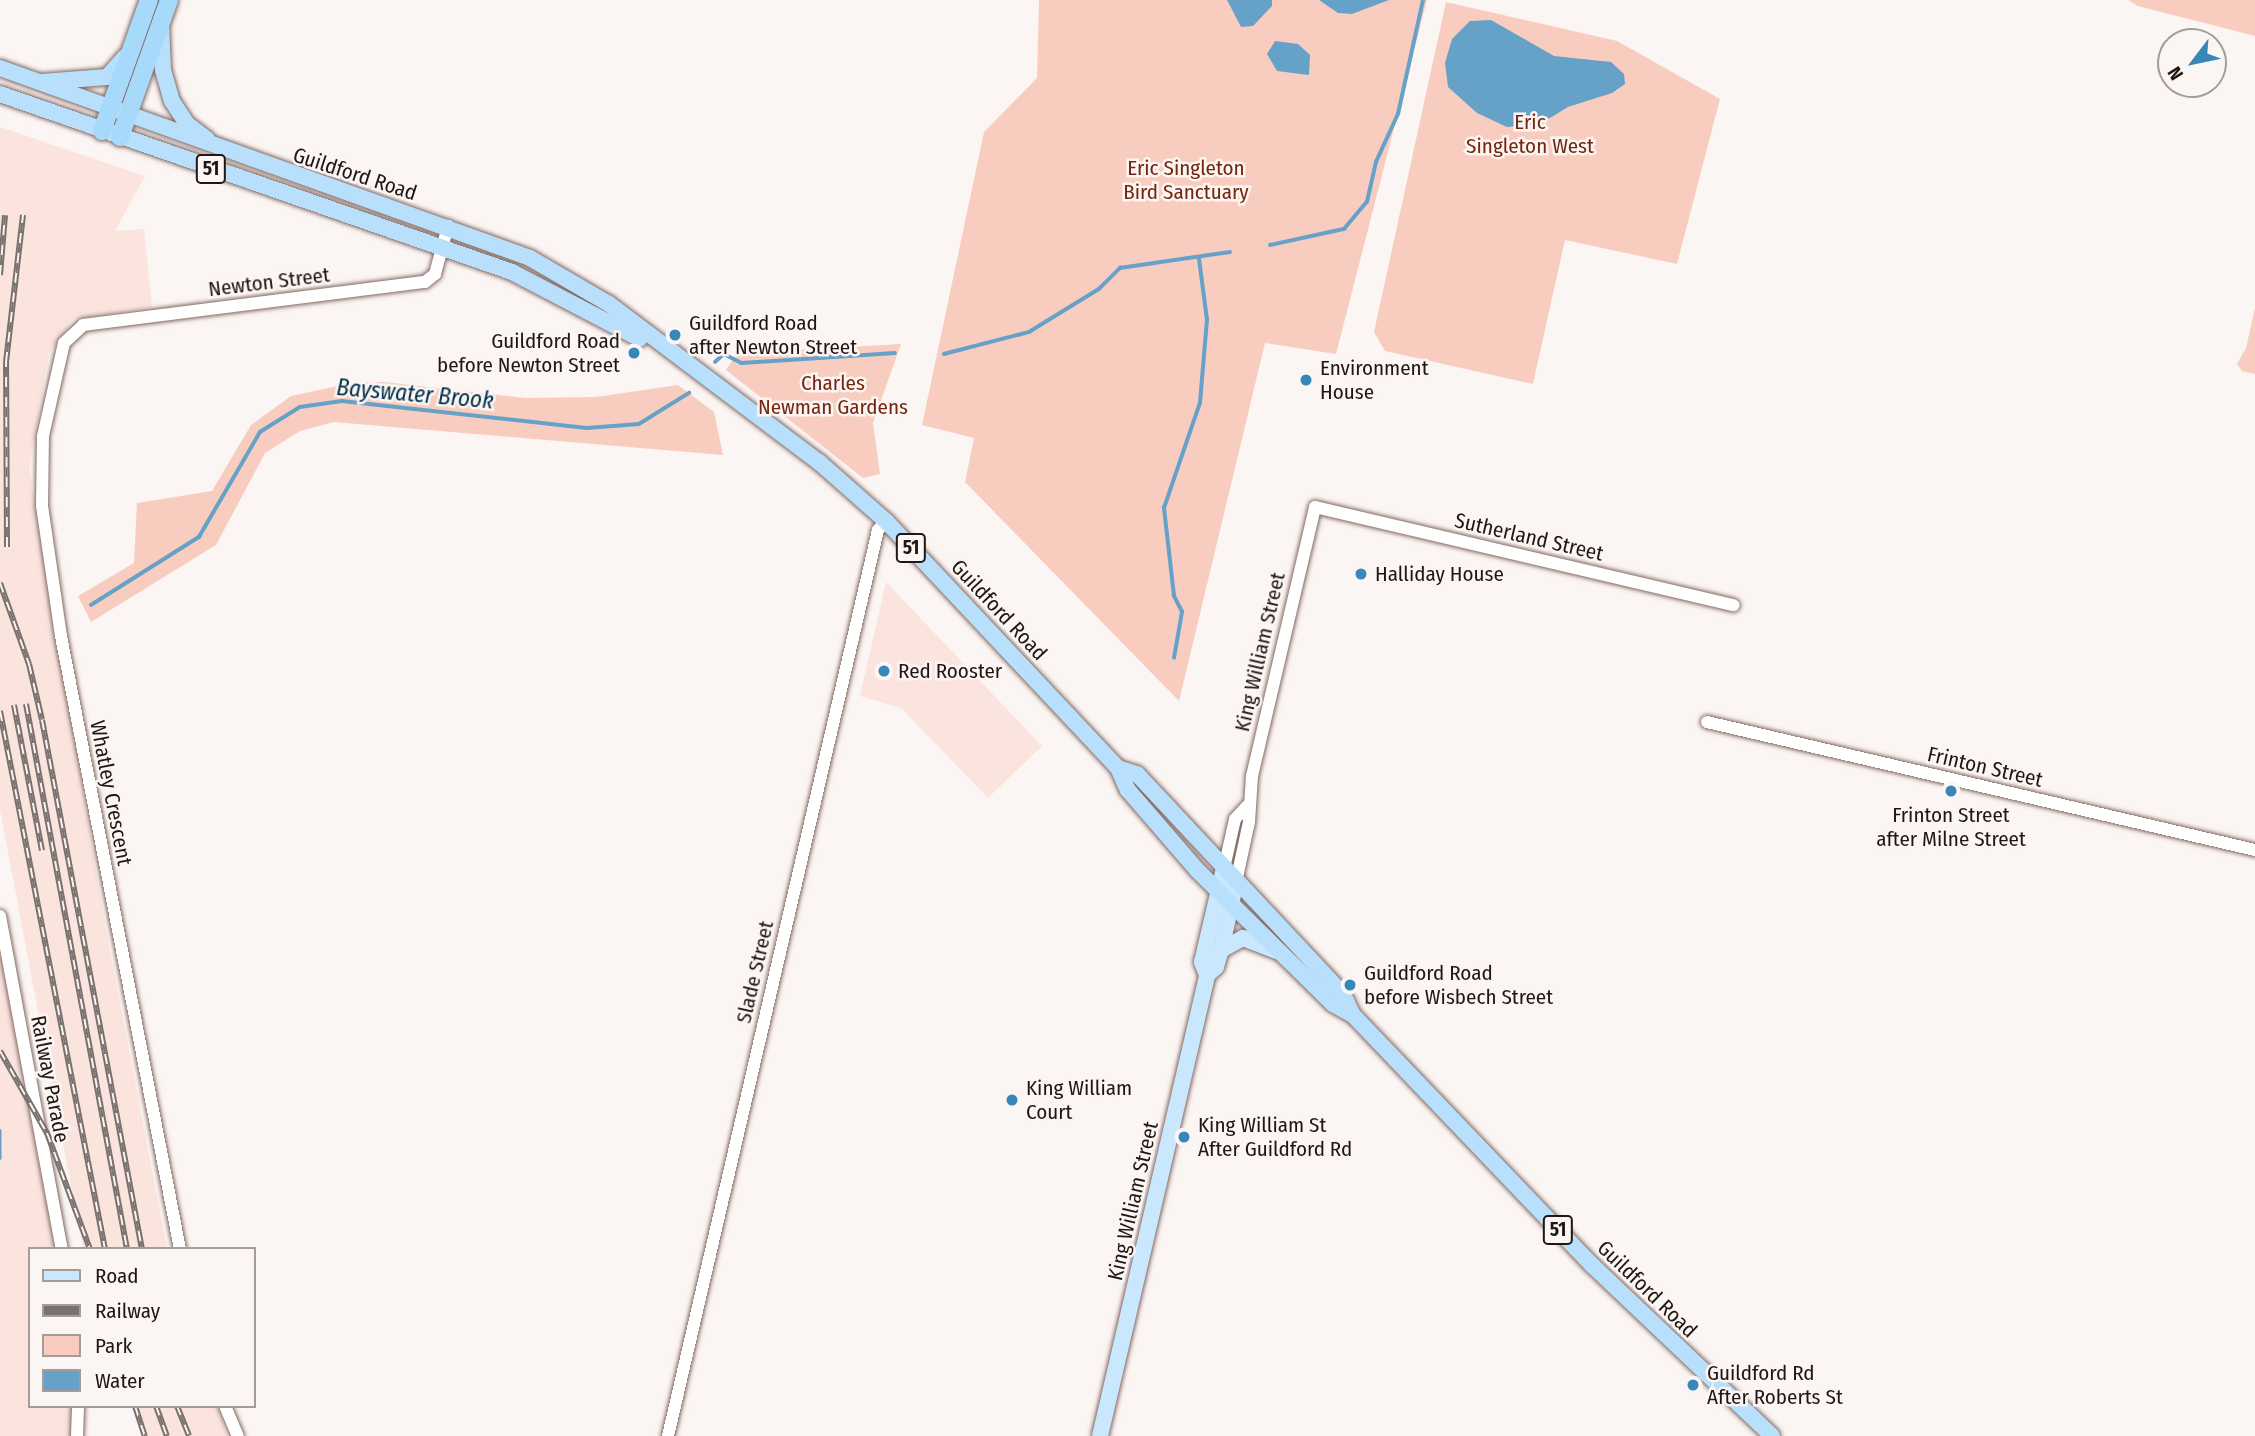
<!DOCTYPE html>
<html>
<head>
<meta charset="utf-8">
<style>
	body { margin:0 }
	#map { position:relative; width:2255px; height:1436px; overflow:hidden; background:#fbf5f3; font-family:"Fira Sans Condensed",sans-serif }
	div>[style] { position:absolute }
	.built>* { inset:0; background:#fbe4de }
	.green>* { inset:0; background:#f8cdc0 }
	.water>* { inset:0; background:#66a1c8 }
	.stream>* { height:3.5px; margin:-1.75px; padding:0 1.75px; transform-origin:1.75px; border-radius:1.75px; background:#66a1c8 }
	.roads { filter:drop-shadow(0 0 2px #826962) drop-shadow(0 0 2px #826962) }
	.tertiary>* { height:12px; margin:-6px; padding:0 6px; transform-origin:6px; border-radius:6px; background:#fff }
	.primary>* { height:16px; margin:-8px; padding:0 8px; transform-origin:8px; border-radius:8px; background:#cae8fd }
	.trunk>* { height:16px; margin:-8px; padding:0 8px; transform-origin:8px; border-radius:8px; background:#b8e0fc }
	.motorway>* { height:18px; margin:-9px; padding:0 9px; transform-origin:9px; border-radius:9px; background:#a7d9fb }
	.rail>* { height:6px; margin-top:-3px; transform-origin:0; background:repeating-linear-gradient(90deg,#fbf5f3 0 10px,#79716e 0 20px); box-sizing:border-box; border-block:2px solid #79716e }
	.dots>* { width:19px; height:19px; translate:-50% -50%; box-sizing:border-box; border:4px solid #fbf5f3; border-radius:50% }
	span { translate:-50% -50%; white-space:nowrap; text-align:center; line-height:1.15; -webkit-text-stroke:5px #fbf5f3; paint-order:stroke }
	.shield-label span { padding:2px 5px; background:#fbf5f3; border:2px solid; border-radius:5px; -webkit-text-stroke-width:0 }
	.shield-label { font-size:19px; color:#201613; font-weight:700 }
	.park-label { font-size:21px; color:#74260e }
	.street-label { font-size:21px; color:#201613 }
	.poi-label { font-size:21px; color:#201613 }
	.left { translate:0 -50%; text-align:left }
	.right { translate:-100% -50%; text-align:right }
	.water-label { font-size:23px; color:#00304a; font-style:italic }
	.legend { position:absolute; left:28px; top:1247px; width:228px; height:161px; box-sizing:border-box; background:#fbf5f3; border:2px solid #a39c99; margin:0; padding:9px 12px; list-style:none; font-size:21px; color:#201613 }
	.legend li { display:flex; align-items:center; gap:14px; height:35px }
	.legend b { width:35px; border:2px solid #a39c99 }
	.north { position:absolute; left:2157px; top:28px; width:70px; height:70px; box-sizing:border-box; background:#fbf5f3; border:2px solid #a39c99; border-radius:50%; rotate:238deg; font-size:19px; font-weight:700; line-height:28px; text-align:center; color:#201613 }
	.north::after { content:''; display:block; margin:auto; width:24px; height:32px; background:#3788b9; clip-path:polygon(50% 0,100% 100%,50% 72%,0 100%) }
</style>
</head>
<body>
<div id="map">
	<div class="built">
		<div style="clip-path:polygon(0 127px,145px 176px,115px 231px,144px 229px,152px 307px,73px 319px,49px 354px,29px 467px,105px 925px,167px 1249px,83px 1249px,0 810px)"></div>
		<div style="clip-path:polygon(886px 582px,1042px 746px,988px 798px,901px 708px,860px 696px)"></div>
		<div style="clip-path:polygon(0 923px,57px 1249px,30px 1249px,30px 1406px,75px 1406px,73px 1436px,0 1436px)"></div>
		<div style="clip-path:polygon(133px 1406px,217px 1406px,227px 1436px,146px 1436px)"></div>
	</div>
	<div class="green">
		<div style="clip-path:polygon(1039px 0,1427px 0,1336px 354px,1265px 343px,1179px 701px,965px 482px,974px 438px,922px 425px,984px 132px,1037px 78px)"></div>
		<div style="clip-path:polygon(2128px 0,2255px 0,2255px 36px,2138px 6px)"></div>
		<div style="clip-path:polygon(1446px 2px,1617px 41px,1720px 99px,1677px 264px,1565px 240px,1533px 384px,1385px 351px,1374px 332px)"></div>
		<div style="clip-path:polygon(2255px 308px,2255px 374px,2242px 371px,2237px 364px,2246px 348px)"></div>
		<div style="clip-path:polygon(901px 344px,873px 423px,880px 474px,863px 478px,726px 370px,737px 353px)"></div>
		<div style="clip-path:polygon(384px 382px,525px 398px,596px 397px,678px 385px,714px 412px,723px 455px,334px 422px,300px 431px,265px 453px,216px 545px,91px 622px,78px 596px,134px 563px,137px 503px,212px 491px,251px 425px,291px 396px,352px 383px)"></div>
	</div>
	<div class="water">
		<div style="clip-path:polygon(1227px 0,1272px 0,1272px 6px,1253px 26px,1241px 27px)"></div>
		<div style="clip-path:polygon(1319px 0,1389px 0,1352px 14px,1338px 13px)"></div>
		<div style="clip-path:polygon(1491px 20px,1554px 56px,1611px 62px,1624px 74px,1625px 84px,1612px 93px,1568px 107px,1540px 124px,1507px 127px,1477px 113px,1448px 87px,1445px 63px,1452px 39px,1470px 21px)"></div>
		<div style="clip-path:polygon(1275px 41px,1298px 44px,1310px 55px,1309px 75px,1277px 71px,1267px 54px)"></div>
	</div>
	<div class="stream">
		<div style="left:1270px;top:245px;width:76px;rotate:-12.2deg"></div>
		<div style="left:1344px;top:229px;width:35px;rotate:-50deg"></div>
		<div style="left:1367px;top:202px;width:41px;rotate:-77.3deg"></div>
		<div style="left:1376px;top:162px;width:53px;rotate:-65.4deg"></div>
		<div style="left:1398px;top:114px;width:117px;rotate:-77.6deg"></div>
		<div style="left:944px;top:354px;width:88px;rotate:-14.5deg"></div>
		<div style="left:1029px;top:332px;width:82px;rotate:-31.6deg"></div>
		<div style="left:1099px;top:289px;width:30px;rotate:-45deg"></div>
		<div style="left:1120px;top:268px;width:111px;rotate:-8.3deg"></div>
		<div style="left:715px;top:362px;width:12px;rotate:-42deg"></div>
		<div style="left:724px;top:354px;width:20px;rotate:27deg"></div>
		<div style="left:742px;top:363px;width:153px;rotate:-3.7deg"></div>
		<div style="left:91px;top:605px;width:128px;rotate:-32.2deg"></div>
		<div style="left:199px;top:537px;width:121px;rotate:-59.8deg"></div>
		<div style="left:260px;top:432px;width:47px;rotate:-32deg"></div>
		<div style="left:300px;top:407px;width:42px;rotate:-8.1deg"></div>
		<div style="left:342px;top:401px;width:246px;rotate:6.3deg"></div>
		<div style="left:587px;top:428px;width:52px;rotate:-4.4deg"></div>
		<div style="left:639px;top:424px;width:59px;rotate:-31.8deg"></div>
		<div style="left:1174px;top:658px;width:47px;rotate:-80.1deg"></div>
		<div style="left:1182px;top:612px;width:18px;rotate:-117deg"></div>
		<div style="left:1174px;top:596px;width:89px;rotate:-96.5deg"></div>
		<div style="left:1164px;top:508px;width:111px;rotate:-71.1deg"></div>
		<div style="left:1200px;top:403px;width:83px;rotate:-85.2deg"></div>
		<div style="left:1207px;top:320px;width:62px;rotate:-97.5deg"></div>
		<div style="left:0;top:1131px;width:27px;rotate:90deg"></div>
	</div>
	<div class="roads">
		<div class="tertiary">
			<div style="left:1707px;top:722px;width:563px;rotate:13.15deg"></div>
			<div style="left:1224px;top:868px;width:50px;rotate:-77.3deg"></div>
			<div style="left:1235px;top:819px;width:18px;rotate:-47deg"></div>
			<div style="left:1236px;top:882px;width:61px;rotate:-77.8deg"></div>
			<div style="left:1249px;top:822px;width:46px;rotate:-86.3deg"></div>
			<div style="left:1252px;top:776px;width:276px;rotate:-76.8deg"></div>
			<div style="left:1315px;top:507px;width:430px;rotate:13.2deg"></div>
			<div style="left:0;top:916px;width:339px;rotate:79.5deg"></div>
			<div style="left:180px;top:1249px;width:624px;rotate:-100.99deg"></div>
			<div style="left:61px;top:636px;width:131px;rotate:-98.3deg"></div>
			<div style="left:42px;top:506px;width:70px;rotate:-89.2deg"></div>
			<div style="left:43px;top:436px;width:95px;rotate:-77.3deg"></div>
			<div style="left:64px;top:343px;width:26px;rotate:-43deg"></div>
			<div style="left:83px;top:325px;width:345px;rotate:-7.2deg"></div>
			<div style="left:425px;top:282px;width:13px;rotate:-39deg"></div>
			<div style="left:435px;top:274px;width:50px;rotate:-74.8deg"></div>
			<div style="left:225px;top:1406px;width:33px;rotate:67deg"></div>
			<div style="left:77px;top:1436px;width:30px;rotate:-88deg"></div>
			<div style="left:668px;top:1436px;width:930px;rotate:-76.95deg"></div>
			<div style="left:878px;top:530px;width:12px;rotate:-48deg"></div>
		</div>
		<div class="primary">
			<div style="left:1221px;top:950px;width:25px;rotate:-29deg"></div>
			<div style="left:1243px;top:938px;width:39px;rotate:21deg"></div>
			<div style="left:1207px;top:975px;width:12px;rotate:-42deg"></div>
			<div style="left:1216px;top:967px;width:18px;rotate:-74deg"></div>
			<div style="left:1221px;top:950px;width:70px;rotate:-77.6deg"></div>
			<div style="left:1100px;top:1436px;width:473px;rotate:-76.9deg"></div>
			<div style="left:1207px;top:975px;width:14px;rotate:-111deg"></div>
			<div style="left:1202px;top:962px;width:97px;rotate:-76.8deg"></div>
		</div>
		<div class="trunk">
			<div style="left:161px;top:23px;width:47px;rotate:87.6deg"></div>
			<div style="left:163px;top:70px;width:32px;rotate:74deg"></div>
			<div style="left:172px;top:101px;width:27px;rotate:57deg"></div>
			<div style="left:187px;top:124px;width:25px;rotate:37deg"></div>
			<div style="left:0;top:68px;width:563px;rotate:19.72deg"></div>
			<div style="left:530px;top:258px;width:91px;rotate:30.2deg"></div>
			<div style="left:609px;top:304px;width:263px;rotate:37deg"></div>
			<div style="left:819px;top:462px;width:89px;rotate:41.4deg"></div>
			<div style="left:886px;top:521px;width:339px;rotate:46.8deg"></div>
			<div style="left:1118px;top:768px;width:24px;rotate:66deg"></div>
			<div style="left:1128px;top:790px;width:106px;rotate:49.2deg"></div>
			<div style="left:1197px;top:870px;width:191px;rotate:44.6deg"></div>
			<div style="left:1333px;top:1004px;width:23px;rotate:29deg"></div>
			<div style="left:1353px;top:1015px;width:346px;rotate:46.3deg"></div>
			<div style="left:1592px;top:1265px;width:248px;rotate:43.5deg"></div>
			<div style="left:42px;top:82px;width:65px;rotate:-4.4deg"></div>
			<div style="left:107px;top:77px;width:27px;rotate:-48deg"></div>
			<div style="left:0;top:94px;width:542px;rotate:19.17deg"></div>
			<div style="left:512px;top:272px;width:144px;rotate:27.6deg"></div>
			<div style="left:1118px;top:768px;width:20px;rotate:18deg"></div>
			<div style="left:1137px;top:774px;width:301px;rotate:46.9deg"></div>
			<div style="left:1343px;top:994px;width:23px;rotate:65deg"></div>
		</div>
		<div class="motorway">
			<div style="left:102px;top:131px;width:139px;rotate:-70.3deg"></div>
			<div style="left:120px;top:137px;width:145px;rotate:-70.3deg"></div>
		</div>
	</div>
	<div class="rail">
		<div style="left:0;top:275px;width:60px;rotate:-85.2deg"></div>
		<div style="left:7px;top:547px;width:185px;rotate:-90.3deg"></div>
		<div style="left:6px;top:362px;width:148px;rotate:-83.4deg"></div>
		<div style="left:0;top:583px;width:86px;rotate:70.3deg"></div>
		<div style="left:29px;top:664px;width:57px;rotate:76.9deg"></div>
		<div style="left:42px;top:720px;width:538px;rotate:79.3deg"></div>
		<div style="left:26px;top:704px;width:554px;rotate:79.5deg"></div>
		<div style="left:14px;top:705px;width:148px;rotate:79.1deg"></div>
		<div style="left:0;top:711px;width:548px;rotate:78.96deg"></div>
		<div style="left:0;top:1051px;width:95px;rotate:60.2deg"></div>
		<div style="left:47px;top:1133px;width:124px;rotate:69.7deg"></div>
		<div style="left:135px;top:1406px;width:32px;rotate:72deg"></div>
		<div style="left:156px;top:1406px;width:32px;rotate:70deg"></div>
		<div style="left:177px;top:1406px;width:32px;rotate:68deg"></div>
	</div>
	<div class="dots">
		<div style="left:675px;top:335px;background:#3788b9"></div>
		<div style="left:634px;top:353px;background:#3788b9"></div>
		<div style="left:1306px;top:380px;background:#3788b9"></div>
		<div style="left:1361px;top:574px;background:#3788b9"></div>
		<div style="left:884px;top:671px;background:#3788b9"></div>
		<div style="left:1951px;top:791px;background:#3788b9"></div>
		<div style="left:1350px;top:985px;background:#3788b9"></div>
		<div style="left:1012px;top:1100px;background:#3788b9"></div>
		<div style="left:1184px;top:1137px;background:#3788b9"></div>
		<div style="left:1693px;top:1385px;background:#3788b9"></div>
	</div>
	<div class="shield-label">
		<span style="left:211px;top:169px">51</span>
		<span style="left:911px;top:548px">51</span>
		<span style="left:1558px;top:1230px">51</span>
	</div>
	<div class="park-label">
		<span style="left:1530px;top:134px">Eric<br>Singleton West</span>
		<span style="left:1186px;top:180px">Eric Singleton<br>Bird Sanctuary</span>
		<span style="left:833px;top:395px">Charles<br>Newman Gardens</span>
	</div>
	<div class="street-label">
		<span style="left:355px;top:174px;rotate:18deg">Guildford Road</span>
		<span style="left:269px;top:282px;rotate:-7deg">Newton Street</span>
		<span style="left:1529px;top:537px;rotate:13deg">Sutherland Street</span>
		<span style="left:999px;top:610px;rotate:47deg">Guildford Road</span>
		<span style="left:1260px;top:652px;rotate:-77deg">King William Street</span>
		<span style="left:1985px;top:767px;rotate:13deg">Frinton Street</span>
		<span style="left:111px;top:793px;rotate:79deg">Whatley Crescent</span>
		<span style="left:755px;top:972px;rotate:-77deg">Slade Street</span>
		<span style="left:50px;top:1079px;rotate:79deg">Railway Parade</span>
		<span style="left:1133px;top:1201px;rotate:-77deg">King William Street</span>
		<span style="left:1647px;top:1289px;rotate:44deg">Guildford Road</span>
	</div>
	<div class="poi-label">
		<span class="left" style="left:689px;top:335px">Guildford Road<br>after Newton Street</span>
		<span class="right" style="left:620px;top:353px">Guildford Road<br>before Newton Street</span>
		<span class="left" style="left:1320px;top:380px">Environment<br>House</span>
		<span class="left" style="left:1375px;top:574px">Halliday House</span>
		<span class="left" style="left:898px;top:671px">Red Rooster</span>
		<span style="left:1951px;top:827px">Frinton Street<br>after Milne Street</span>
		<span class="left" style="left:1364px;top:985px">Guildford Road<br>before Wisbech Street</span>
		<span class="left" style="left:1026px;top:1100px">King William<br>Court</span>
		<span class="left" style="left:1198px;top:1137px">King William St<br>After Guildford Rd</span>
		<span class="left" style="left:1707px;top:1385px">Guildford Rd<br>After Roberts St</span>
	</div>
	<div class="water-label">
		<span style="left:415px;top:394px;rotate:5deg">Bayswater Brook</span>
	</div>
	<ul class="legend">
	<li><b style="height:9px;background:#cae8fd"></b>Road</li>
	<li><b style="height:9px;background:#79716e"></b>Railway</li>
	<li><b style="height:19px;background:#f8cdc0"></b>Park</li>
	<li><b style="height:19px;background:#66a1c8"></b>Water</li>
	</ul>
	<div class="north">N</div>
</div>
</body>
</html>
